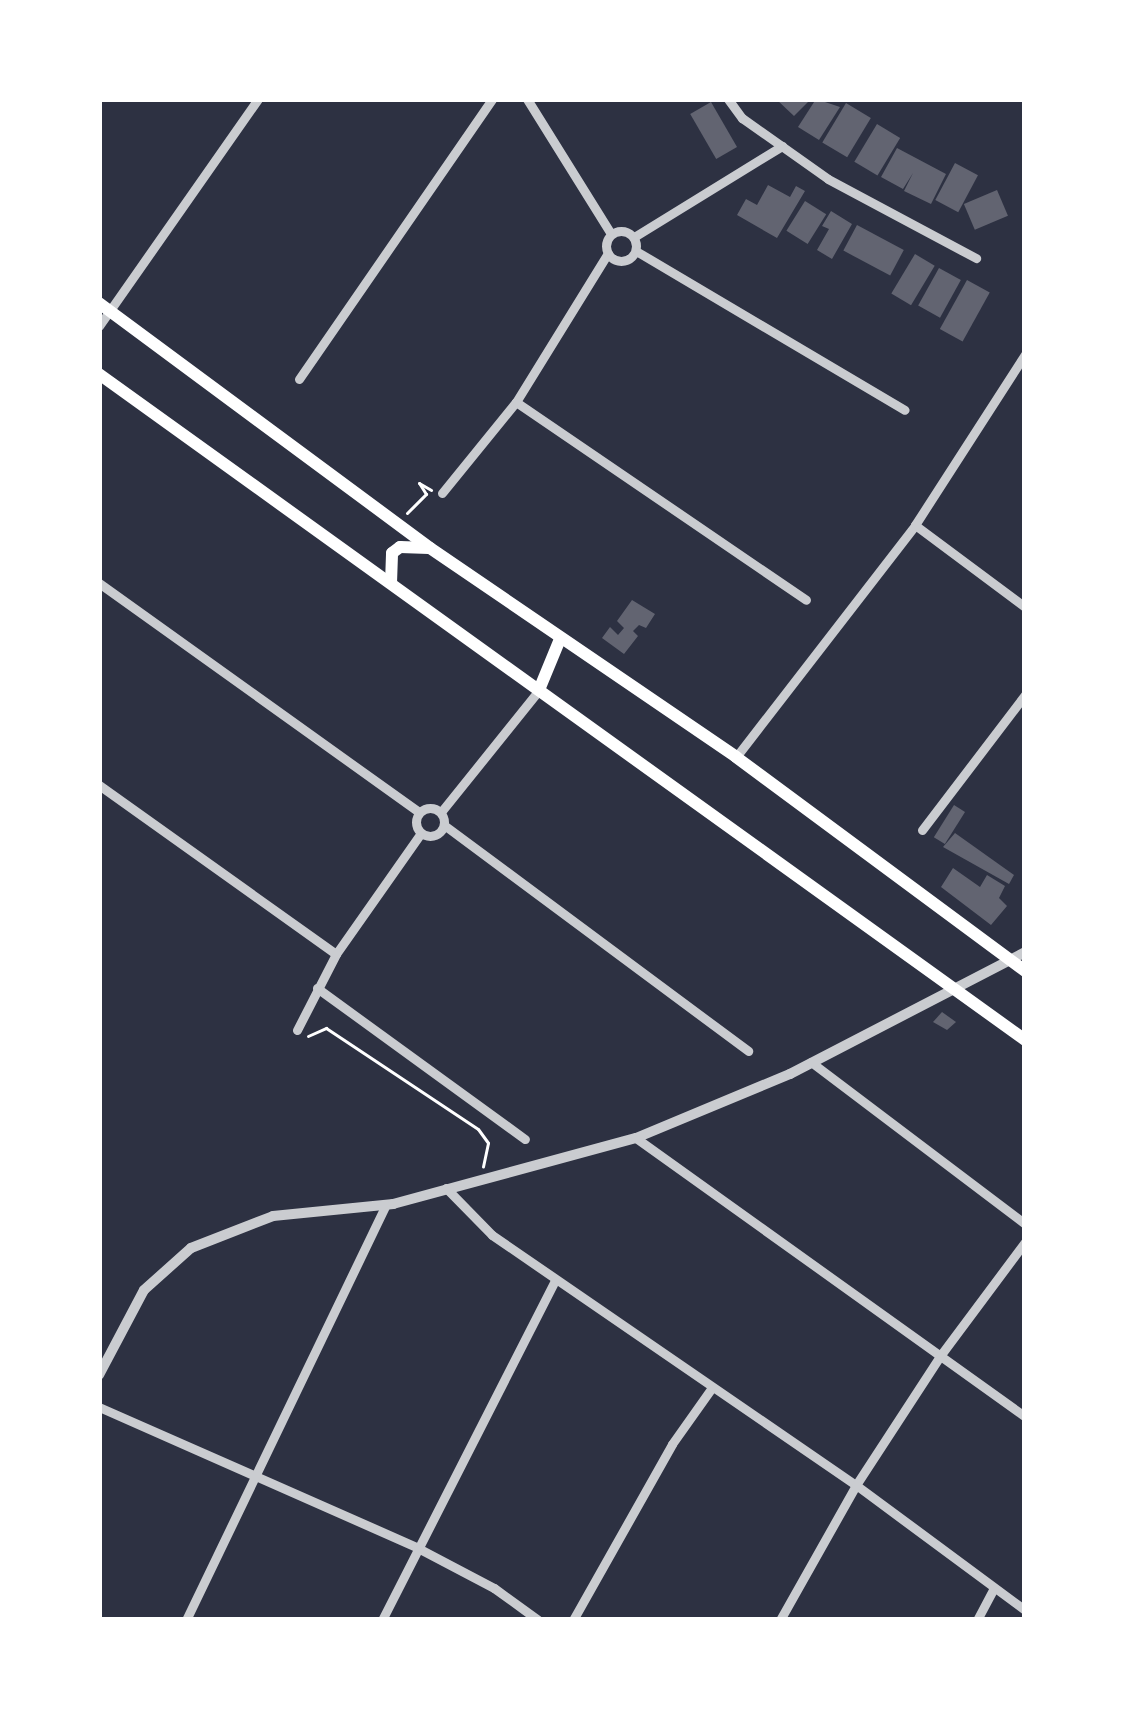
<!DOCTYPE html>
<html>
<head>
<meta charset="utf-8">
<style>
	body { margin:0 }
	#map { position:relative; width:1124px; height:1719px; overflow:hidden; background:#2d3142; font-family:"Space Grotesk",sans-serif }
	div>[style] { position:absolute }
	.building>* { inset:0; background:#626471; transform-origin:0 0 }
	.path>* { height:3px; margin:-1.5px; padding:0 1.5px; transform-origin:1.5px; border-radius:1.5px; background:#fff }
	.minor>* { height:9px; margin:-4.5px; padding:0 4.5px; transform-origin:4.5px; border-radius:4.5px; background:#caccd0 }
	.minor>.ring { margin:-4.5px; padding:0; box-sizing:content-box; background:none; border:9px solid #caccd0; border-radius:50% }
	.tertiary>* { height:10px; margin:-5px; padding:0 5px; transform-origin:5px; border-radius:5px; background:#caccd0 }
	.secondary>* { height:12px; margin:-6px; padding:0 6px; transform-origin:6px; border-radius:6px; background:#fff }
	span { translate:-50% -50%; white-space:nowrap; text-align:center; line-height:1.15; -webkit-text-stroke:12px #fff; paint-order:stroke }
	.frame { position:absolute; inset:0; border:102px solid #fff; pointer-events:none }
</style>
</head>
<body>
<div id="map">
	<div class="building">
		<div style="clip-path:polygon(776px 99px,811px 99px,794px 116px)"></div>
		<div style="clip-path:polygon(816px 99px,840px 107px,819px 140px,798px 127px)"></div>
		<div style="left:711px;top:102px;width:52px;height:24px;rotate:60deg"></div>
		<div style="left:846px;top:103px;width:29px;height:46px;rotate:31deg"></div>
		<div style="left:877px;top:124px;width:27px;height:44px;rotate:31deg"></div>
		<div style="clip-path:polygon(897px 148px,946px 174px,931px 204px,904px 191px,913px 173px,903px 189px,881px 177px)"></div>
		<div style="left:955px;top:163px;width:26px;height:42px;rotate:28deg"></div>
		<div style="clip-path:polygon(768px 185px,790px 197px,796px 186px,805px 191px,777px 238px,737px 215px,746px 199px,757px 205px)"></div>
		<div style="left:997px;top:190px;width:28px;height:36px;rotate:67deg"></div>
		<div style="left:805px;top:201px;width:25px;height:35px;rotate:32deg"></div>
		<div style="clip-path:polygon(831px 211px,852px 224px,832px 259px,817px 250px,829px 229px,822px 226px)"></div>
		<div style="left:857px;top:225px;width:53px;height:29px;rotate:28deg"></div>
		<div style="left:915px;top:254px;width:23px;height:46px;rotate:31deg"></div>
		<div style="left:939px;top:268px;width:25px;height:43px;rotate:29deg"></div>
		<div style="left:967px;top:280px;width:26px;height:56px;rotate:29deg"></div>
		<div style="clip-path:polygon(632px 600px,655px 614px,646px 628px,639px 625px,633px 631px,638px 636px,624px 654px,602px 638px,610px 627px,618px 635px,624px 628px,617px 621px)"></div>
		<div style="left:954px;top:805px;width:13px;height:38px;rotate:32deg"></div>
		<div style="clip-path:polygon(955px 833px,1014px 875px,1009px 884px,943px 847px)"></div>
		<div style="clip-path:polygon(953px 868px,980px 887px,987px 875px,1005px 886px,999px 898px,1007px 906px,991px 925px,941px 887px)"></div>
		<div style="clip-path:polygon(942px 1012px,956px 1022px,947px 1030px,933px 1022px)"></div>
	</div>
	<div class="path">
		<div style="left:407px;top:513px;width:27px;rotate:-45deg"></div>
		<div style="left:426px;top:494px;width:13px;rotate:-122deg"></div>
		<div style="left:419px;top:483px;width:14px;rotate:30deg"></div>
		<div style="left:308px;top:1036px;width:20px;rotate:-24deg"></div>
		<div style="left:326px;top:1028px;width:182px;rotate:33.6deg"></div>
		<div style="left:478px;top:1129px;width:17px;rotate:54deg"></div>
		<div style="left:488px;top:1143px;width:24px;rotate:102deg"></div>
	</div>
	<div class="minor">
		<div style="left:527px;top:99px;width:159px;rotate:58.1deg"></div>
		<div style="left:728px;top:99px;width:24px;rotate:54deg"></div>
		<div style="left:742px;top:118px;width:105px;rotate:35.3deg"></div>
		<div style="left:828px;top:179px;width:168px;rotate:28.1deg"></div>
		<div class="ring" style="left:606px;top:231px;width:21px;height:21px"></div>
		<div style="left:634px;top:237px;width:174px;rotate:-31.6deg"></div>
		<div style="left:636px;top:251px;width:312px;rotate:30.6deg"></div>
		<div style="left:99px;top:326px;width:277px;rotate:-55deg"></div>
		<div style="left:299px;top:379px;width:340px;rotate:-55.4deg"></div>
		<div style="left:516px;top:402px;width:351px;rotate:34.3deg"></div>
		<div style="left:442px;top:493px;width:117px;rotate:-50.9deg"></div>
		<div style="left:516px;top:402px;width:175px;rotate:-58.3deg"></div>
		<div style="left:915px;top:525px;width:137px;rotate:36.7deg"></div>
		<div style="left:99px;top:583px;width:393px;rotate:35.6deg"></div>
		<div style="left:736px;top:757px;width:293px;rotate:-52.3deg"></div>
		<div style="left:915px;top:525px;width:203px;rotate:-57.2deg"></div>
		<div style="left:99px;top:785px;width:291px;rotate:35.5deg"></div>
		<div class="ring" style="left:416px;top:808px;width:19px;height:19px"></div>
		<div style="left:441px;top:812px;width:156px;rotate:-51.2deg"></div>
		<div style="left:444px;top:825px;width:379px;rotate:36.6deg"></div>
		<div style="left:922px;top:830px;width:170px;rotate:-52.7deg"></div>
		<div style="left:317px;top:988px;width:257px;rotate:36deg"></div>
		<div style="left:297px;top:1030px;width:85px;rotate:-62.8deg"></div>
		<div style="left:336px;top:954px;width:148px;rotate:-54.9deg"></div>
		<div style="left:811px;top:1062px;width:268px;rotate:37.1deg"></div>
		<div style="left:636px;top:1138px;width:478px;rotate:35.6deg"></div>
		<div style="left:446px;top:1188px;width:66px;rotate:45.6deg"></div>
		<div style="left:492px;top:1235px;width:442px;rotate:34.5deg"></div>
		<div style="left:856px;top:1485px;width:210px;rotate:36.5deg"></div>
		<div style="left:99px;top:1407px;width:347px;rotate:23.8deg"></div>
		<div style="left:416px;top:1547px;width:88px;rotate:27.7deg"></div>
		<div style="left:494px;top:1588px;width:54px;rotate:36deg"></div>
		<div style="left:186px;top:1620px;width:461px;rotate:-64.3deg"></div>
		<div style="left:382px;top:1620px;width:381px;rotate:-63deg"></div>
		<div style="left:573px;top:1620px;width:202px;rotate:-60.6deg"></div>
		<div style="left:672px;top:1444px;width:67px;rotate:-54.7deg"></div>
		<div style="left:780px;top:1620px;width:155px;rotate:-60.6deg"></div>
		<div style="left:856px;top:1485px;width:154px;rotate:-56.9deg"></div>
		<div style="left:940px;top:1356px;width:142px;rotate:-53.3deg"></div>
		<div style="left:977px;top:1620px;width:36px;rotate:-62deg"></div>
	</div>
	<div class="tertiary">
		<div style="left:99px;top:1375px;width:96px;rotate:-62.1deg"></div>
		<div style="left:144px;top:1290px;width:63px;rotate:-41.8deg"></div>
		<div style="left:191px;top:1248px;width:88px;rotate:-21.3deg"></div>
		<div style="left:273px;top:1216px;width:121px;rotate:-5.7deg"></div>
		<div style="left:393px;top:1204px;width:252px;rotate:-15.2deg"></div>
		<div style="left:636px;top:1138px;width:167px;rotate:-22.6deg"></div>
		<div style="left:790px;top:1074px;width:265px;rotate:-27.4deg"></div>
	</div>
	<div class="secondary">
		<div style="left:99px;top:303px;width:412px;rotate:36.5deg"></div>
		<div style="left:430px;top:548px;width:371px;rotate:34.3deg"></div>
		<div style="left:736px;top:757px;width:360px;rotate:36.5deg"></div>
		<div style="left:99px;top:374px;width:1141px;rotate:35.72deg"></div>
		<div style="left:391px;top:583px;width:30px;rotate:-88deg"></div>
		<div style="left:392px;top:553px;width:10px;rotate:-37deg"></div>
		<div style="left:400px;top:547px;width:29px;rotate:2deg"></div>
		<div style="left:539px;top:690px;width:55px;rotate:-67.6deg"></div>
	</div>
	<div class="frame"></div>
</div>
</body>
</html>
